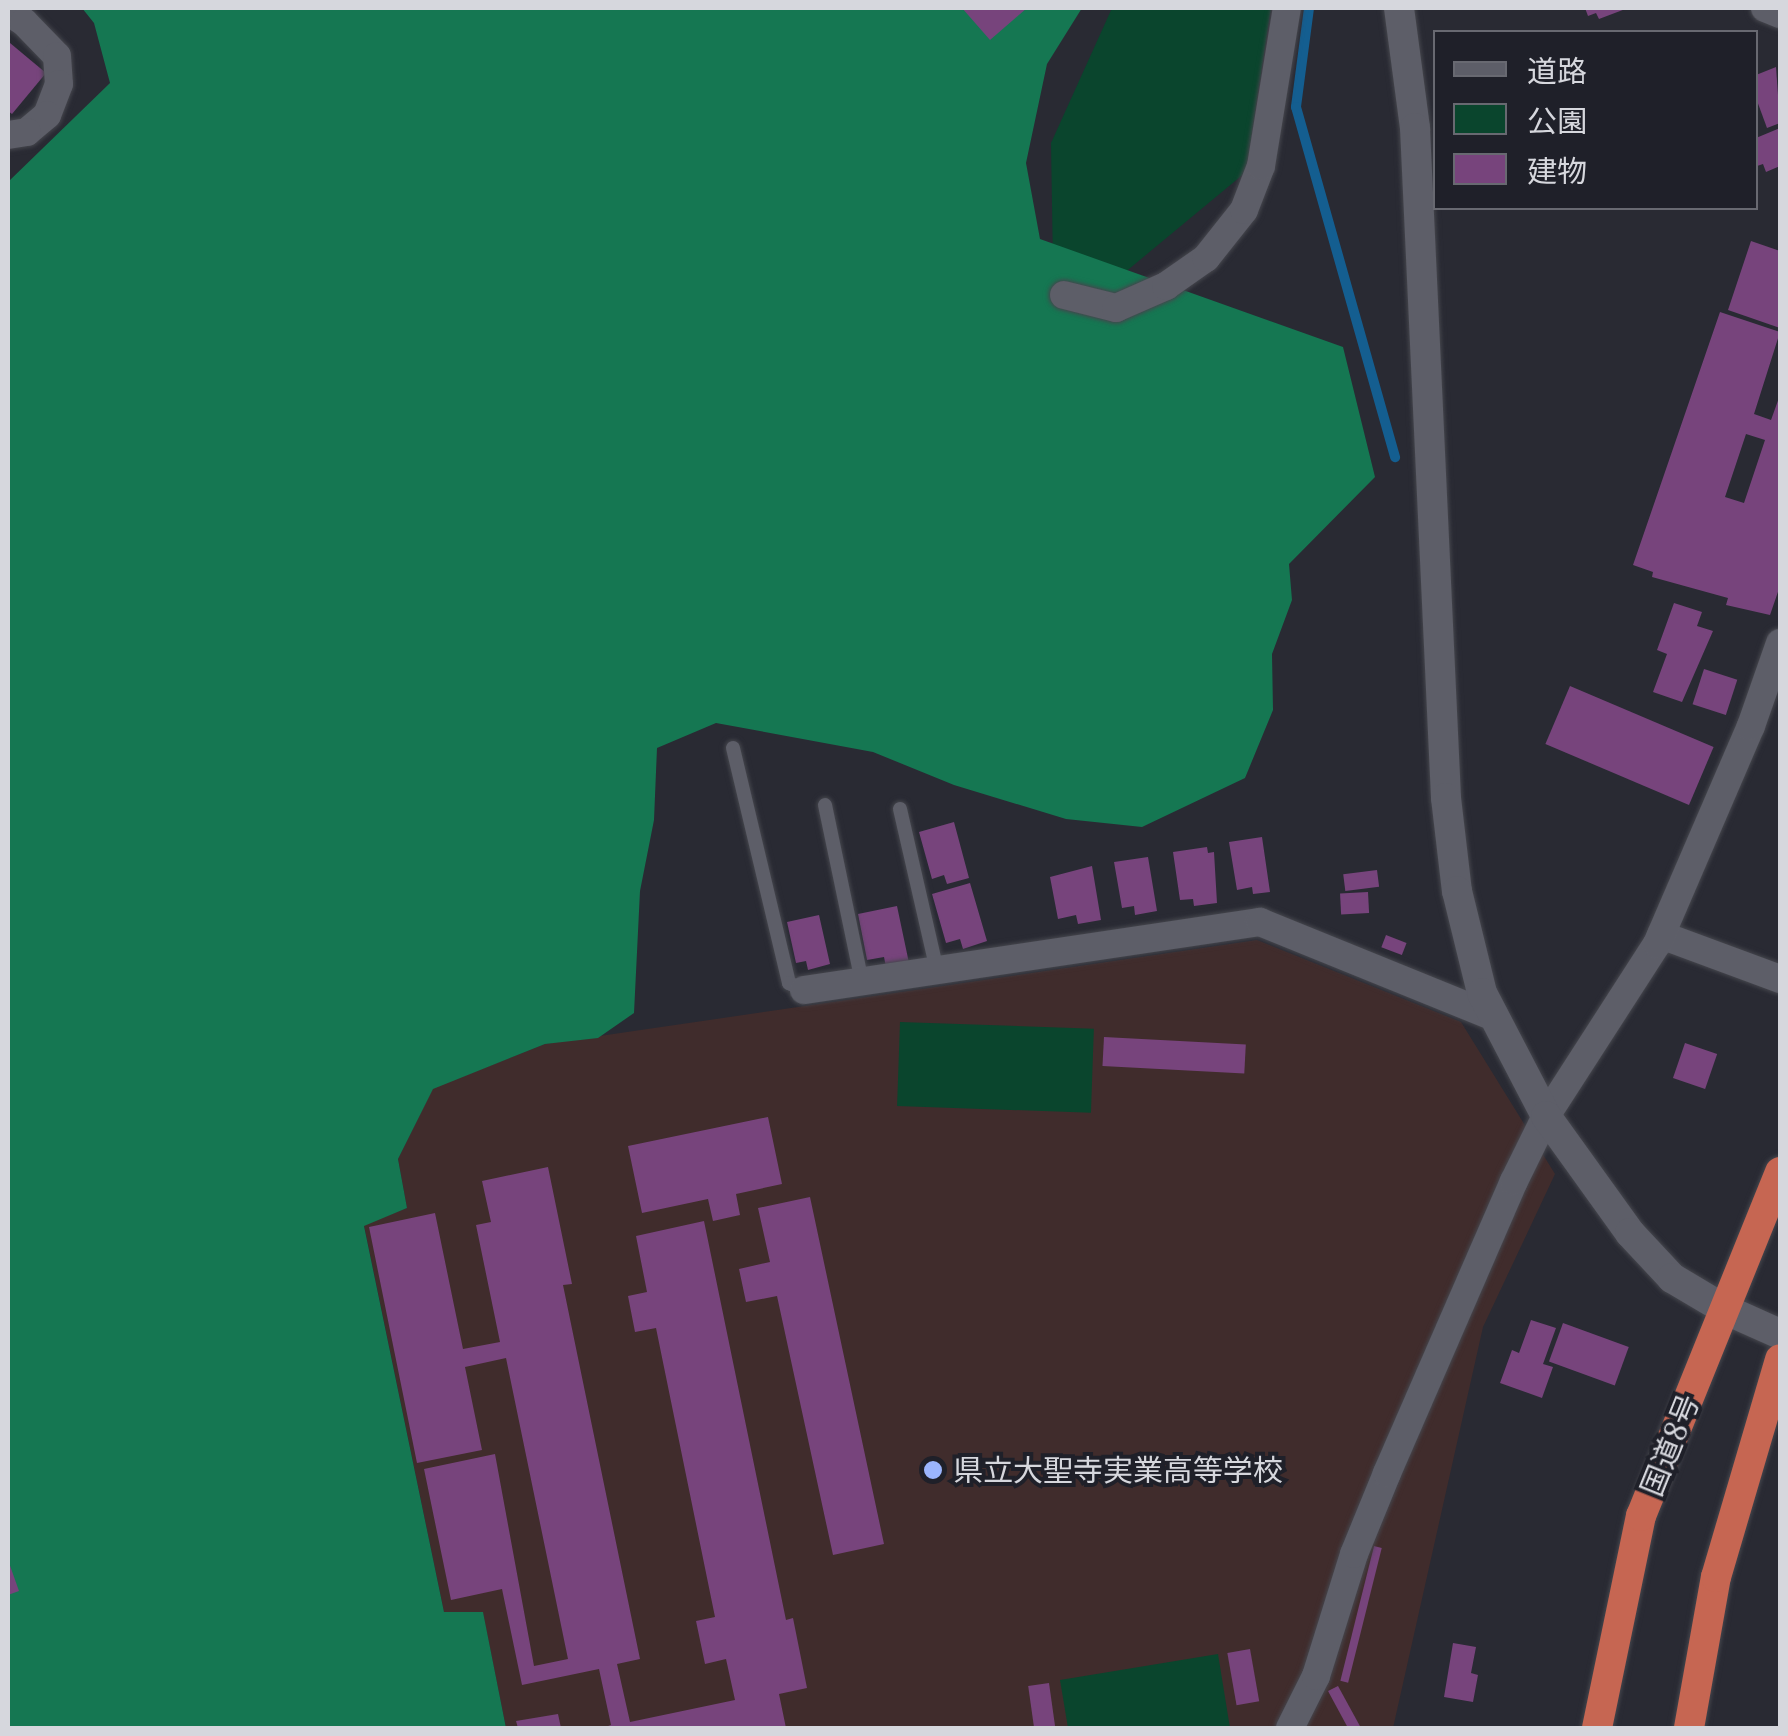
<!DOCTYPE html>
<html>
<head>
<meta charset="utf-8">
<style>
	body { margin:0 }
	#map { position:relative; width:1788px; height:1736px; overflow:hidden; background:#292a33; font-family:Lora,"Noto Sans JP",serif }
	div>[style] { position:absolute }
	.education>* { inset:0; background:#402c2c }
	.green>* { inset:0; background:#0a452d; transform-origin:0 0 }
	.forest>* { inset:0; background:#157752 }
	.stream>* { height:10px; margin:-5px; padding:0 5px; transform-origin:5px; border-radius:5px; background:#145e90 }
	.building>* { inset:0; background:#77447c; transform-origin:0 0 }
	.roads { filter:drop-shadow(0 0 2px #45464d) drop-shadow(0 0 2px #45464d) }
	.service>* { height:14px; margin:-7px; padding:0 7px; transform-origin:7px; border-radius:7px; background:#5d5e68 }
	.minor>* { height:28px; margin:-14px; padding:0 14px; transform-origin:14px; border-radius:14px; background:#5d5e68 }
	.tertiary>* { height:30px; margin:-15px; padding:0 15px; transform-origin:15px; border-radius:15px; background:#5d5e68 }
	.trunk>* { height:30px; margin:-15px; padding:0 15px; transform-origin:15px; border-radius:15px; background:#c66652 }
	.dots>* { width:28px; height:28px; translate:-50% -50%; box-sizing:border-box; border:5px solid #1f2029; border-radius:50% }
	span { translate:-50% -50%; white-space:nowrap; text-align:center; line-height:1.15; -webkit-text-stroke:8px #1f2029; paint-order:stroke }
	.street-label { font-size:30px; color:#d6d7dd }
	.poi-label { font-size:30px; color:#d6d7dd }
	.left { translate:0 -50%; text-align:left }
	.frame { position:absolute; inset:0; border:10px solid #d6d7dd; pointer-events:none }
	.legend { position:absolute; left:1433px; top:30px; width:325px; height:180px; box-sizing:border-box; background:#1f2029; border:2px solid #686971; margin:0; padding:12px 18px; list-style:none; font-size:30px; color:#d6d7dd }
	.legend li { display:flex; align-items:center; gap:20px; height:50px }
	.legend b { width:50px; border:2px solid #686971 }
</style>
</head>
<body>
<div id="map">
	<div class="education">
		<div style="clip-path:polygon(1257px 940px,1461px 1022px,1555px 1174px,1483px 1327px,1393px 1728px,506px 1728px,483px 1613px,444px 1612px,364px 1225px,407px 1208px,398px 1159px,433px 1088px,545px 1044px)"></div>
	</div>
	<div class="green">
		<div style="clip-path:polygon(1112px 8px,1271px 8px,1246px 172px,1094px 298px,1053px 265px,1051px 143px)"></div>
		<div style="left:900px;top:1022px;width:194px;height:84px;rotate:2deg"></div>
		<div style="clip-path:polygon(1218px 1654px,1230px 1728px,1068px 1728px,1060px 1680px)"></div>
	</div>
	<div class="forest">
		<div style="clip-path:polygon(82px 8px,1082px 8px,1047px 64px,1026px 163px,1040px 239px,1343px 347px,1375px 477px,1289px 564px,1292px 600px,1272px 654px,1273px 710px,1245px 778px,1142px 827px,1066px 819px,954px 785px,873px 752px,716px 723px,657px 748px,654px 820px,640px 891px,634px 1013px,598px 1038px,545px 1044px,433px 1089px,398px 1159px,407px 1208px,364px 1226px,444px 1612px,483px 1612px,506px 1728px,8px 1728px,8px 182px,110px 83px,94px 23px)"></div>
	</div>
	<div class="stream">
		<div style="left:1309px;top:8px;width:100px;rotate:97.5deg"></div>
		<div style="left:1296px;top:107px;width:364px;rotate:74.2deg"></div>
	</div>
	<div class="building">
		<div style="clip-path:polygon(962px 8px,1027px 8px,990px 40px)"></div>
		<div style="clip-path:polygon(1585px 8px,1628px 8px,1599px 19px,1596px 13px,1588px 16px)"></div>
		<div style="clip-path:polygon(10px 43px,46px 73px,12px 114px,8px 111px)"></div>
		<div style="clip-path:polygon(1776px 67px,1780px 123px,1767px 128px,1756px 98px,1756px 75px)"></div>
		<div style="clip-path:polygon(1780px 128px,1780px 166px,1766px 172px,1763px 164px,1757px 166px,1756px 162px,1756px 138px)"></div>
		<div style="clip-path:polygon(1751px 241px,1780px 251px,1780px 328px,1728px 310px)"></div>
		<div style="clip-path:polygon(evenodd,1720px 312px,1780px 332px,1754px 414px,1771px 420px,1780px 395px,1780px 586px,1770px 615px,1726px 605px,1728px 598px,1652px 577px,1653px 572px,1633px 565px,1720px 312px,1746px 434px,1765px 440px,1744px 503px,1725px 497px,1746px 434px)"></div>
		<div style="clip-path:polygon(1674px 603px,1702px 612px,1697px 626px,1713px 631px,1682px 702px,1653px 692px,1667px 654px,1657px 650px)"></div>
		<div style="left:1704px;top:669px;width:35px;height:37px;rotate:18deg"></div>
		<div style="left:1570px;top:686px;width:156px;height:63px;rotate:23deg"></div>
		<div style="clip-path:polygon(954px 822px,969px 878px,947px 884px,944px 875px,932px 879px,919px 832px)"></div>
		<div style="clip-path:polygon(1262px 837px,1270px 892px,1253px 894px,1252px 887px,1237px 890px,1229px 842px)"></div>
		<div style="clip-path:polygon(1207px 847px,1208px 853px,1214px 852px,1217px 903px,1194px 906px,1193px 899px,1180px 900px,1173px 852px)"></div>
		<div style="clip-path:polygon(1148px 857px,1157px 911px,1135px 915px,1134px 906px,1122px 908px,1114px 862px)"></div>
		<div style="clip-path:polygon(1092px 866px,1101px 920px,1078px 924px,1076px 915px,1058px 919px,1050px 877px)"></div>
		<div style="left:1377px;top:870px;width:17px;height:34px;rotate:83deg"></div>
		<div style="clip-path:polygon(970px 883px,987px 941px,963px 949px,960px 939px,946px 943px,932px 894px)"></div>
		<div style="left:1368px;top:892px;width:21px;height:28px;rotate:87deg"></div>
		<div style="clip-path:polygon(897px 906px,909px 963px,886px 967px,884px 957px,867px 960px,858px 914px)"></div>
		<div style="clip-path:polygon(819px 915px,830px 964px,808px 970px,806px 961px,796px 963px,787px 922px)"></div>
		<div style="left:1386px;top:935px;width:22px;height:13px;rotate:21deg"></div>
		<div style="left:1104px;top:1037px;width:142px;height:29px;rotate:3deg"></div>
		<div style="left:1685px;top:1043px;width:34px;height:37px;rotate:19deg"></div>
		<div style="clip-path:polygon(768px 1117px,782px 1184px,736px 1194px,740px 1215px,713px 1221px,708px 1199px,642px 1213px,628px 1146px)"></div>
		<div style="clip-path:polygon(548px 1167px,572px 1284px,563px 1285px,640px 1659px,617px 1664px,630px 1722px,735px 1700px,726px 1659px,705px 1664px,696px 1621px,715px 1617px,656px 1328px,635px 1332px,628px 1296px,647px 1292px,636px 1236px,704px 1221px,786px 1620px,793px 1618px,807px 1688px,779px 1694px,786px 1728px,602px 1728px,611px 1725px,599px 1669px,522px 1685px,502px 1589px,451px 1600px,424px 1469px,495px 1454px,534px 1666px,568px 1659px,506px 1358px,465px 1367px,482px 1450px,417px 1463px,369px 1227px,435px 1213px,463px 1349px,500px 1342px,476px 1225px,491px 1222px,482px 1181px)"></div>
		<div style="clip-path:polygon(810px 1197px,884px 1544px,833px 1555px,777px 1296px,746px 1302px,739px 1269px,770px 1262px,758px 1208px)"></div>
		<div style="clip-path:polygon(1531px 1320px,1556px 1328px,1543px 1364px,1553px 1367px,1542px 1398px,1500px 1383px,1512px 1350px,1519px 1353px)"></div>
		<div style="left:1563px;top:1323px;width:70px;height:41px;rotate:20deg"></div>
		<div style="left:1374px;top:1546px;width:8px;height:139px;rotate:14deg"></div>
		<div style="clip-path:polygon(8px 1560px,19px 1591px,8px 1595px)"></div>
		<div style="clip-path:polygon(1453px 1643px,1476px 1647px,1471px 1673px,1478px 1675px,1473px 1702px,1444px 1697px)"></div>
		<div style="left:1250px;top:1649px;width:53px;height:23px;rotate:80deg"></div>
		<div style="left:1049px;top:1683px;width:45px;height:21px;rotate:82deg"></div>
		<div style="clip-path:polygon(1338px 1686px,1361px 1728px,1348px 1728px,1328px 1691px)"></div>
		<div style="clip-path:polygon(558px 1714px,561px 1728px,518px 1728px,516px 1721px)"></div>
	</div>
	<div class="roads">
		<div class="service">
			<div style="left:733px;top:748px;width:242px;rotate:76.6deg"></div>
			<div style="left:789px;top:983px;width:17px;rotate:25deg"></div>
			<div style="left:825px;top:805px;width:181px;rotate:78.2deg"></div>
			<div style="left:900px;top:809px;width:166px;rotate:77.1deg"></div>
		</div>
		<div class="minor">
			<div style="left:1765px;top:8px;width:16px;rotate:22deg"></div>
			<div style="left:8px;top:12px;width:19px;rotate:32deg"></div>
			<div style="left:24px;top:22px;width:47px;rotate:45.9deg"></div>
			<div style="left:57px;top:56px;width:28px;rotate:86deg"></div>
			<div style="left:59px;top:84px;width:33px;rotate:111deg"></div>
			<div style="left:47px;top:115px;width:26px;rotate:140deg"></div>
			<div style="left:27px;top:132px;width:19px;rotate:171deg"></div>
			<div style="left:1064px;top:295px;width:54px;rotate:14deg"></div>
			<div style="left:1116px;top:308px;width:55px;rotate:-23.7deg"></div>
			<div style="left:1166px;top:286px;width:49px;rotate:-35deg"></div>
			<div style="left:1206px;top:258px;width:61px;rotate:-51.6deg"></div>
			<div style="left:1244px;top:210px;width:47px;rotate:-68.9deg"></div>
			<div style="left:1261px;top:166px;width:160px;rotate:-80.7deg"></div>
			<div style="left:1661px;top:935px;width:127px;rotate:20.3deg"></div>
			<div style="left:804px;top:990px;width:461px;rotate:-8.5deg"></div>
			<div style="left:1260px;top:922px;width:250px;rotate:22.1deg"></div>
			<div style="left:1290px;top:1728px;width:58px;rotate:-63.4deg"></div>
			<div style="left:1316px;top:1676px;width:128px;rotate:-72.7deg"></div>
			<div style="left:1354px;top:1554px;width:87px;rotate:-67.8deg"></div>
			<div style="left:1387px;top:1473px;width:318px;rotate:-66.5deg"></div>
			<div style="left:1514px;top:1181px;width:72px;rotate:-63.8deg"></div>
			<div style="left:1546px;top:1116px;width:205px;rotate:-57.2deg"></div>
			<div style="left:1657px;top:944px;width:237px;rotate:-66.7deg"></div>
			<div style="left:1751px;top:726px;width:88px;rotate:-70.7deg"></div>
		</div>
		<div class="tertiary">
			<div style="left:1399px;top:8px;width:121px;rotate:82.4deg"></div>
			<div style="left:1415px;top:128px;width:671px;rotate:87.35deg"></div>
			<div style="left:1446px;top:798px;width:94px;rotate:83.3deg"></div>
			<div style="left:1457px;top:891px;width:105px;rotate:76.2deg"></div>
			<div style="left:1482px;top:993px;width:139px;rotate:62.5deg"></div>
			<div style="left:1546px;top:1116px;width:144px;rotate:54.3deg"></div>
			<div style="left:1630px;top:1233px;width:62px;rotate:47deg"></div>
			<div style="left:1672px;top:1278px;width:61px;rotate:30.8deg"></div>
			<div style="left:1724px;top:1309px;width:61px;rotate:24.1deg"></div>
		</div>
		<div class="trunk">
			<div style="left:1597px;top:1728px;width:217px;rotate:-78.3deg"></div>
			<div style="left:1641px;top:1516px;width:371px;rotate:-68deg"></div>
			<div style="left:1689px;top:1728px;width:153px;rotate:-79.9deg"></div>
			<div style="left:1716px;top:1577px;width:227px;rotate:-73.6deg"></div>
		</div>
	</div>
	<div class="dots">
		<div style="left:933px;top:1470px;background:#9bb5fd"></div>
	</div>
	<div class="street-label">
		<span style="left:1670px;top:1445px;rotate:-68deg">国道8号</span>
	</div>
	<div class="poi-label">
		<span class="left" style="left:953px;top:1470px">県立大聖寺実業高等学校</span>
	</div>
	<div class="frame"></div>
	<ul class="legend">
	<li><b style="height:12px;background:#5d5e68"></b>道路</li>
	<li><b style="height:28px;background:#0a452d"></b>公園</li>
	<li><b style="height:28px;background:#77447c"></b>建物</li>
	</ul>
</div>
</body>
</html>
